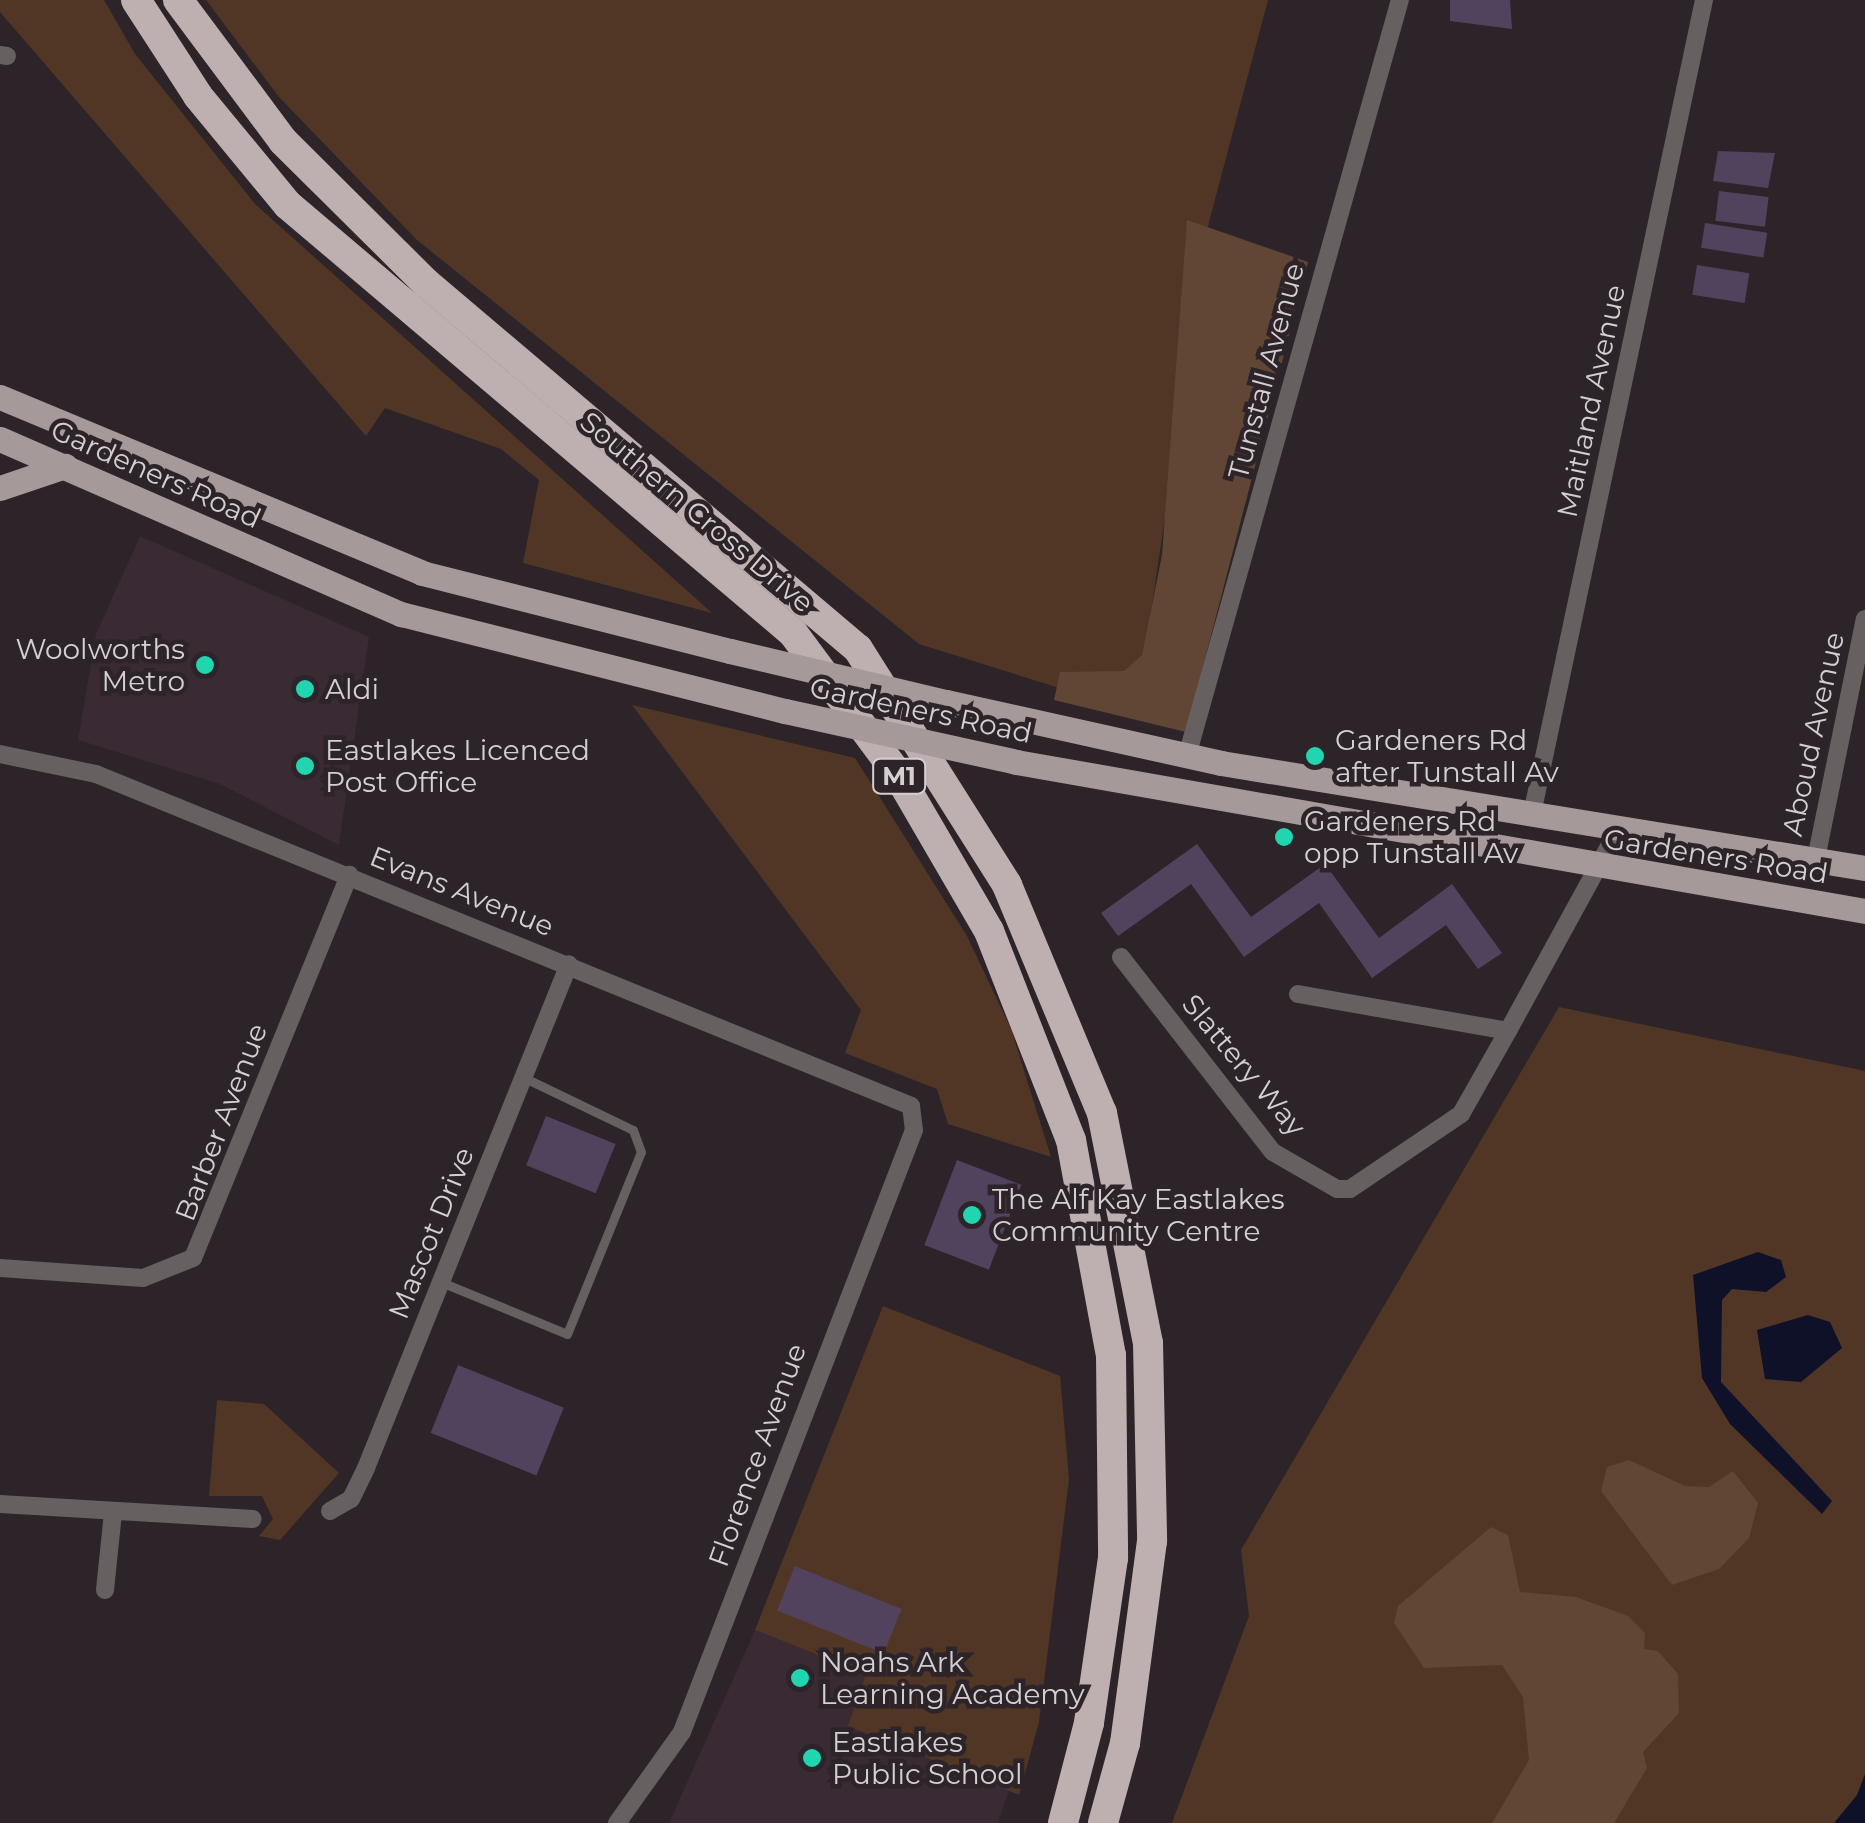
<!DOCTYPE html>
<html>
<head>
<meta charset="utf-8">
<style>
	body { margin:0 }
	#map { position:relative; width:1865px; height:1823px; overflow:hidden; background:#2c2429; font-family:Montserrat,sans-serif }
	div>[style] { position:absolute }
	.built>* { inset:0; background:#392a33 }
	.green>* { inset:0; background:#513626 }
	.forest>* { inset:0; background:#614535 }
	.water>* { inset:0; background:#0e1128 }
	.building>* { inset:0; background:#51435d; transform-origin:0 0 }
	.service>* { height:9px; margin:-4.5px; padding:0 4.5px; transform-origin:4.5px; border-radius:4.5px; background:#666060 }
	.minor>* { height:18px; margin:-9px; padding:0 9px; transform-origin:9px; border-radius:9px; background:#666060 }
	.primary>* { height:25px; margin:-12.5px; padding:0 12.5px; transform-origin:12.5px; border-radius:12.5px; background:#a59999 }
	.motorway>* { height:30px; margin:-15px; padding:0 15px; transform-origin:15px; border-radius:15px; background:#beb0b0 }
	.primary-bridge>* { height:25px; margin:-12.5px; padding:0 12.5px; transform-origin:12.5px; border-radius:12.5px; background:#a59999 }
	.dots>* { width:28px; height:28px; translate:-50% -50%; box-sizing:border-box; border:5px solid #2c2429; border-radius:50% }
	span { translate:-50% -50%; white-space:nowrap; text-align:center; line-height:1.15; -webkit-text-stroke:9px #2c2429; paint-order:stroke }
	.shield-label span { padding:2px 8px; background:#2c2429; border:2px solid; border-radius:8px; -webkit-text-stroke-width:0 }
	.shield-label { font-size:25px; color:#d5cfd2; font-weight:700 }
	.street-label { font-size:28px; color:#d5cfd2 }
	.poi-label { font-size:28px; color:#d5cfd2 }
	.right { translate:-100% -50%; text-align:right }
	.left { translate:0 -50%; text-align:left }
</style>
</head>
<body>
<div id="map">
	<div class="built">
		<div style="clip-path:polygon(140px 536px,369px 637px,339px 845px,220px 784px,78px 740px,96px 634px)"></div>
		<div style="clip-path:polygon(755px 1630px,867px 1674px,849px 1726px,1009px 1790px,998px 1823px,669px 1823px)"></div>
	</div>
	<div class="green">
		<div style="clip-path:polygon(0 0,104px 0,135px 54px,255px 204px,712px 613px,523px 563px,539px 480px,501px 449px,385px 408px,366px 436px,0 12px)"></div>
		<div style="clip-path:polygon(206px 0,1268px 0,1209px 222px,1136px 712px,919px 644px,417px 240px,279px 97px)"></div>
		<div style="clip-path:polygon(632px 705px,855px 758px,967px 936px,1011px 1029px,1051px 1157px,948px 1124px,937px 1089px,845px 1053px,861px 1010px)"></div>
		<div style="clip-path:polygon(1559px 1007px,1865px 1071px,1865px 1823px,1172px 1823px,1249px 1616px,1241px 1550px)"></div>
		<div style="clip-path:polygon(883px 1306px,1060px 1376px,1069px 1479px,1039px 1722px,1019px 1795px,848px 1726px,866px 1674px,755px 1630px)"></div>
		<div style="clip-path:polygon(217px 1400px,264px 1404px,339px 1473px,280px 1540px,259px 1536px,273px 1519px,262px 1496px,209px 1496px)"></div>
	</div>
	<div class="forest">
		<div style="clip-path:polygon(1187px 220px,1308px 262px,1186px 732px,1054px 700px,1060px 672px,1124px 671px,1142px 655px,1162px 555px)"></div>
		<div style="clip-path:polygon(1629px 1460px,1685px 1486px,1709px 1487px,1733px 1471px,1758px 1503px,1749px 1538px,1719px 1569px,1672px 1585px,1601px 1491px,1607px 1467px)"></div>
		<div style="clip-path:polygon(1491px 1527px,1508px 1535px,1520px 1592px,1576px 1597px,1628px 1616px,1645px 1633px,1644px 1649px,1658px 1651px,1678px 1674px,1679px 1713px,1643px 1752px,1647px 1768px,1614px 1823px,1492px 1823px,1529px 1760px,1523px 1697px,1502px 1665px,1424px 1668px,1394px 1623px,1398px 1606px)"></div>
	</div>
	<div class="water">
		<div style="clip-path:polygon(1758px 1252px,1781px 1260px,1786px 1277px,1766px 1292px,1732px 1289px,1722px 1300px,1721px 1382px,1832px 1501px,1822px 1514px,1730px 1424px,1702px 1378px,1693px 1275px)"></div>
		<div style="clip-path:polygon(1808px 1315px,1830px 1322px,1842px 1348px,1801px 1382px,1765px 1379px,1757px 1330px)"></div>
		<div style="clip-path:polygon(1865px 1774px,1865px 1823px,1834px 1823px,1857px 1795px)"></div>
	</div>
	<div class="building">
		<div style="clip-path:polygon(1450px 0,1510px 0,1512px 29px,1450px 21px)"></div>
		<div style="clip-path:polygon(1718px 151px,1775px 153px,1768px 188px,1713px 181px)"></div>
		<div style="left:1719px;top:191px;width:50px;height:30px;rotate:7deg"></div>
		<div style="left:1705px;top:223px;width:63px;height:25px;rotate:9deg"></div>
		<div style="left:1697px;top:265px;width:53px;height:30px;rotate:9deg"></div>
		<div style="clip-path:polygon(1197px 844px,1251px 917px,1325px 864px,1379px 938px,1452px 884px,1502px 953px,1478px 969px,1446px 925px,1372px 978px,1319px 903px,1244px 957px,1191px 884px,1118px 936px,1101px 913px)"></div>
		<div style="left:546px;top:1116px;width:75px;height:53px;rotate:22deg"></div>
		<div style="left:957px;top:1160px;width:69px;height:91px;rotate:21deg"></div>
		<div style="left:458px;top:1365px;width:114px;height:73px;rotate:22deg"></div>
		<div style="left:795px;top:1566px;width:115px;height:48px;rotate:22deg"></div>
	</div>
	<div class="service">
		<div style="left:441px;top:1282px;width:136px;rotate:22.4deg"></div>
		<div style="left:567px;top:1334px;width:196px;rotate:-67.9deg"></div>
		<div style="left:641px;top:1152px;width:23px;rotate:-110deg"></div>
		<div style="left:633px;top:1130px;width:122px;rotate:-154.3deg"></div>
	</div>
	<div class="minor">
		<div style="left:0;top:55px;width:7px;rotate:8deg"></div>
		<div style="left:0;top:754px;width:98px;rotate:11.8deg"></div>
		<div style="left:96px;top:774px;width:880px;rotate:22.16deg"></div>
		<div style="left:911px;top:1106px;width:24px;rotate:83deg"></div>
		<div style="left:914px;top:1130px;width:645px;rotate:111.08deg"></div>
		<div style="left:682px;top:1732px;width:112px;rotate:125.5deg"></div>
		<div style="left:1187px;top:756px;width:785px;rotate:-74.27deg"></div>
		<div style="left:1532px;top:814px;width:832px;rotate:-78.07deg"></div>
		<div style="left:1816px;top:859px;width:245px;rotate:-78.5deg"></div>
		<div style="left:1121px;top:957px;width:247px;rotate:52.1deg"></div>
		<div style="left:1273px;top:1152px;width:74px;rotate:30deg"></div>
		<div style="left:1337px;top:1189px;width:13px"></div>
		<div style="left:1350px;top:1189px;width:134px;rotate:-34deg"></div>
		<div style="left:1461px;top:1114px;width:95px;rotate:-60.5deg"></div>
		<div style="left:1298px;top:994px;width:213px;rotate:10deg"></div>
		<div style="left:1508px;top:1031px;width:231px;rotate:-61.3deg"></div>
		<div style="left:0;top:1268px;width:143px;rotate:4deg"></div>
		<div style="left:143px;top:1278px;width:54px;rotate:-21.8deg"></div>
		<div style="left:193px;top:1258px;width:414px;rotate:-67.8deg"></div>
		<div style="left:0;top:1504px;width:253px;rotate:3.4deg"></div>
		<div style="left:330px;top:1511px;width:24px;rotate:-30deg"></div>
		<div style="left:351px;top:1499px;width:34px;rotate:-64deg"></div>
		<div style="left:366px;top:1468px;width:543px;rotate:-68.06deg"></div>
		<div style="left:105px;top:1590px;width:77px;rotate:-84.1deg"></div>
	</div>
	<div class="primary">
		<div style="left:0;top:397px;width:457px;rotate:22.6deg"></div>
		<div style="left:422px;top:573px;width:318px;rotate:14.2deg"></div>
		<div style="left:0;top:439px;width:438px;rotate:23.6deg"></div>
		<div style="left:401px;top:614px;width:396px;rotate:14.2deg"></div>
		<div style="left:0;top:488px;width:69px;rotate:-18.7deg"></div>
		<div style="left:946px;top:702px;width:282px;rotate:12.5deg"></div>
		<div style="left:1221px;top:763px;width:653px;rotate:9.26deg"></div>
		<div style="left:1016px;top:762px;width:862px;rotate:9.95deg"></div>
	</div>
	<div class="motorway">
		<div style="left:136px;top:0;width:114px;rotate:57.1deg"></div>
		<div style="left:198px;top:96px;width:141px;rotate:50.5deg"></div>
		<div style="left:288px;top:205px;width:662px;rotate:40.28deg"></div>
		<div style="left:793px;top:633px;width:174px;rotate:53.4deg"></div>
		<div style="left:897px;top:773px;width:183px;rotate:59.8deg"></div>
		<div style="left:989px;top:931px;width:225px;rotate:68.6deg"></div>
		<div style="left:1071px;top:1140px;width:219px;rotate:79.5deg"></div>
		<div style="left:1111px;top:1355px;width:203px;rotate:89.4deg"></div>
		<div style="left:1113px;top:1558px;width:167px;rotate:98.3deg"></div>
		<div style="left:1089px;top:1723px;width:103px;rotate:104.6deg"></div>
		<div style="left:178px;top:0;width:176px;rotate:53.3deg"></div>
		<div style="left:283px;top:141px;width:202px;rotate:44.8deg"></div>
		<div style="left:426px;top:283px;width:566px;rotate:40.27deg"></div>
		<div style="left:858px;top:649px;width:279px;rotate:57.7deg"></div>
		<div style="left:1007px;top:885px;width:247px;rotate:67.4deg"></div>
		<div style="left:1102px;top:1113px;width:235px;rotate:78.7deg"></div>
		<div style="left:1148px;top:1343px;width:198px;rotate:88.8deg"></div>
		<div style="left:1152px;top:1541px;width:204px;rotate:97.6deg"></div>
		<div style="left:1125px;top:1743px;width:83px;rotate:105.4deg"></div>
	</div>
	<div class="primary-bridge">
		<div style="left:730px;top:651px;width:222px;rotate:13.3deg"></div>
		<div style="left:785px;top:711px;width:237px;rotate:12.4deg"></div>
	</div>
	<div class="dots">
		<div style="left:205px;top:665px;background:#20d5b0"></div>
		<div style="left:305px;top:689px;background:#20d5b0"></div>
		<div style="left:1315px;top:756px;background:#20d5b0"></div>
		<div style="left:305px;top:766px;background:#20d5b0"></div>
		<div style="left:1284px;top:837px;background:#20d5b0"></div>
		<div style="left:972px;top:1215px;background:#20d5b0"></div>
		<div style="left:800px;top:1678px;background:#20d5b0"></div>
		<div style="left:812px;top:1758px;background:#20d5b0"></div>
	</div>
	<div class="shield-label">
		<span style="left:899px;top:776px">M1</span>
	</div>
	<div class="street-label">
		<span style="left:1266px;top:371px;rotate:-75deg">Tunstall Avenue</span>
		<span style="left:1591px;top:401px;rotate:-78deg">Maitland Avenue</span>
		<span style="left:156px;top:474px;rotate:24deg">Gardeners Road</span>
		<span style="left:697px;top:512px;rotate:40deg">Southern Cross Drive</span>
		<span style="left:921px;top:710px;rotate:12deg">Gardeners Road</span>
		<span style="left:1813px;top:734px;rotate:-78deg">Aboud Avenue</span>
		<span style="left:1716px;top:856px;rotate:9deg">Gardeners Road</span>
		<span style="left:462px;top:891px;rotate:22deg">Evans Avenue</span>
		<span style="left:1244px;top:1065px;rotate:50deg">Slattery Way</span>
		<span style="left:221px;top:1122px;rotate:-69deg">Barber Avenue</span>
		<span style="left:431px;top:1233px;rotate:-68deg">Mascot Drive</span>
		<span style="left:757px;top:1455px;rotate:-70deg">Florence Avenue</span>
	</div>
	<div class="poi-label">
		<span class="right" style="left:185px;top:665px">Woolworths<br>Metro</span>
		<span class="left" style="left:325px;top:689px">Aldi</span>
		<span class="left" style="left:1335px;top:756px">Gardeners Rd<br>after Tunstall Av</span>
		<span class="left" style="left:325px;top:766px">Eastlakes Licenced<br>Post Office</span>
		<span class="left" style="left:1304px;top:837px">Gardeners Rd<br>opp Tunstall Av</span>
		<span class="left" style="left:992px;top:1215px">The Alf Kay Eastlakes<br>Community Centre</span>
		<span class="left" style="left:820px;top:1678px">Noahs Ark<br>Learning Academy</span>
		<span class="left" style="left:832px;top:1758px">Eastlakes<br>Public School</span>
	</div>
</div>
</body>
</html>
